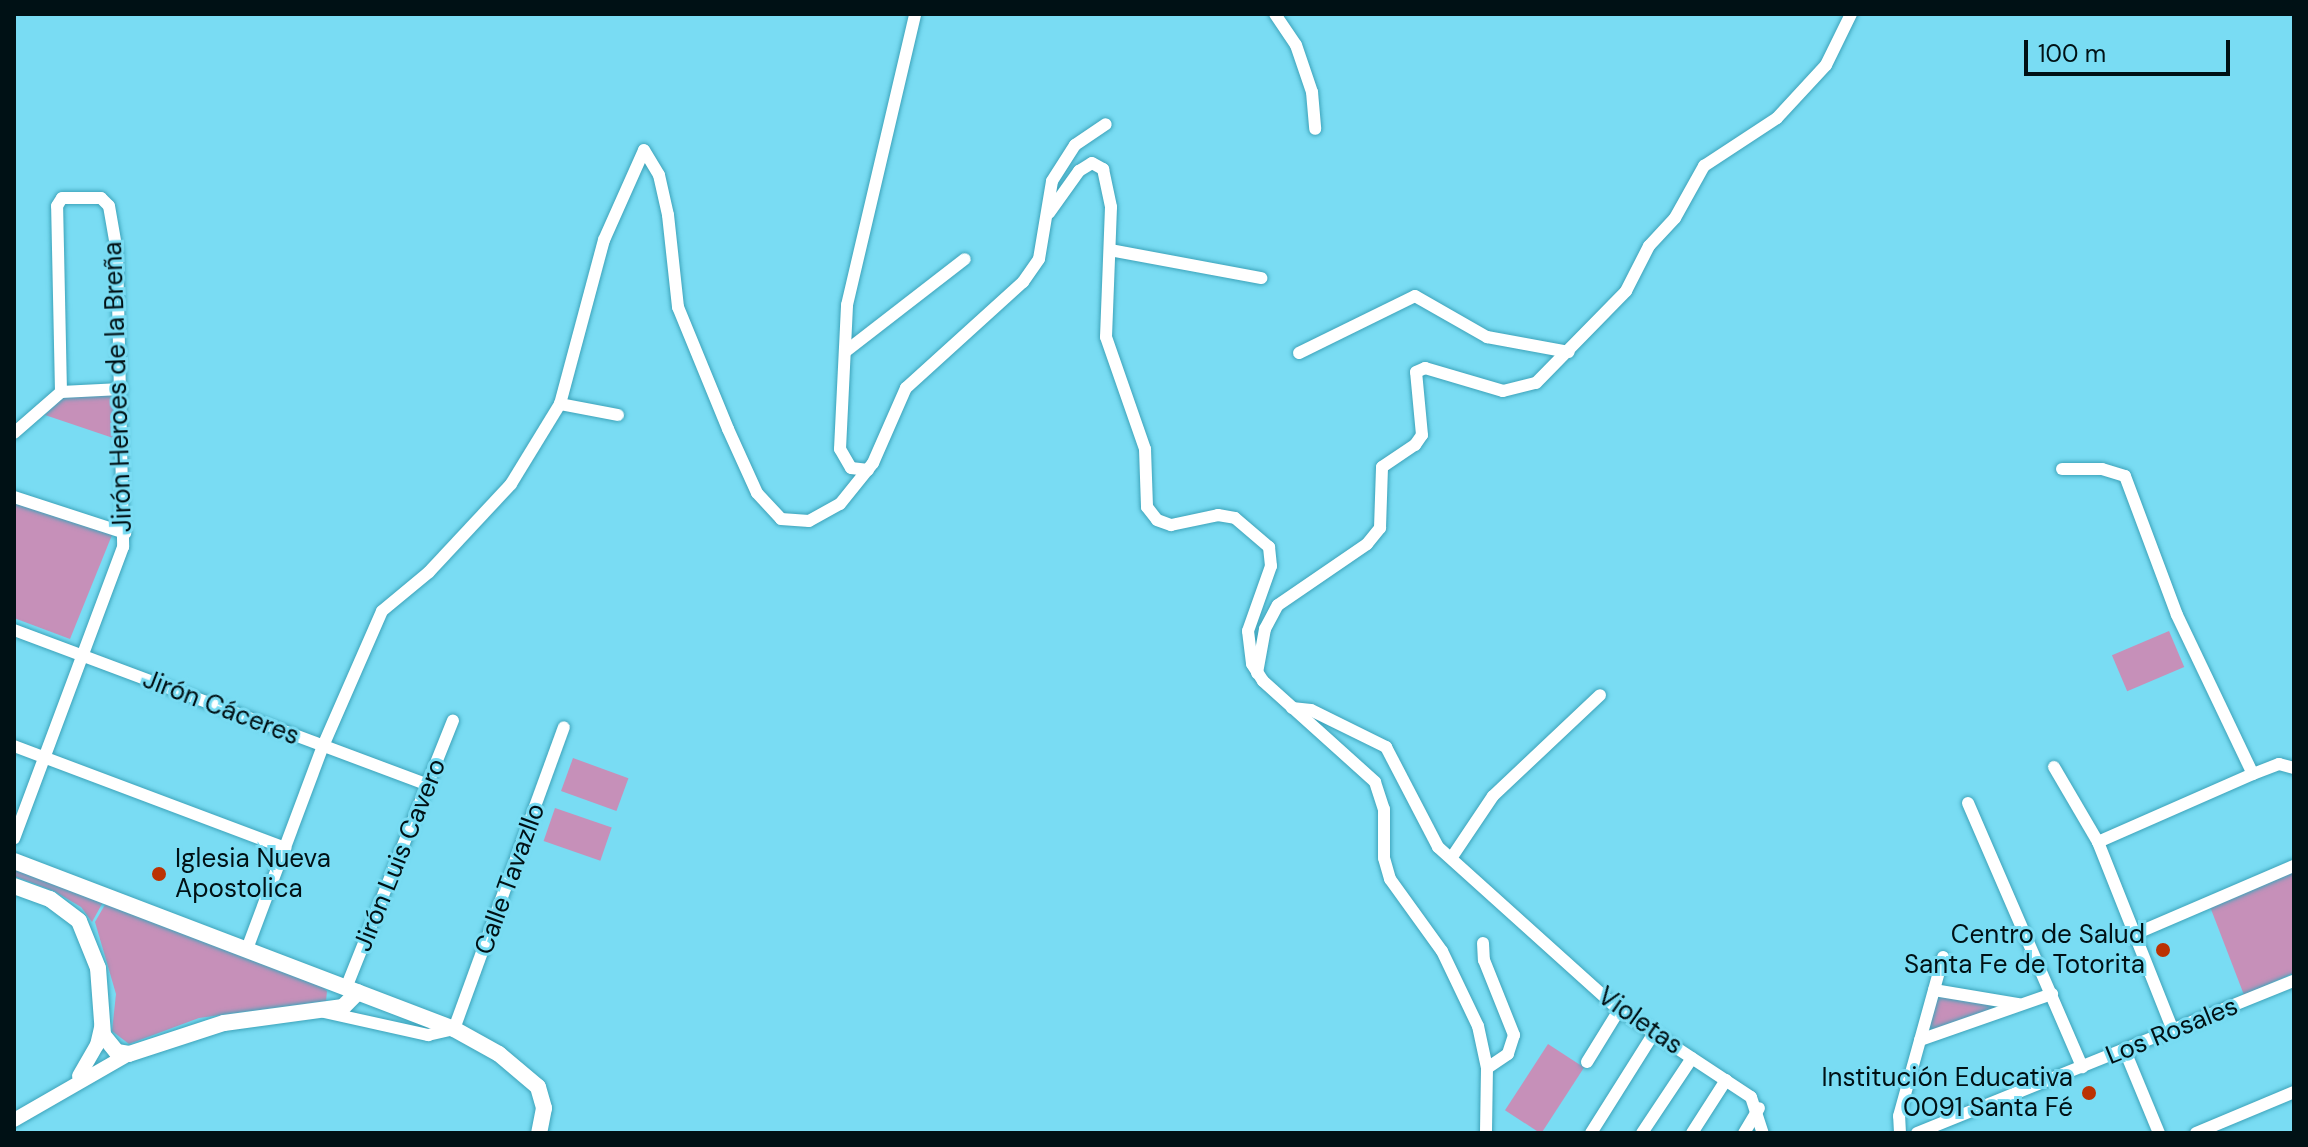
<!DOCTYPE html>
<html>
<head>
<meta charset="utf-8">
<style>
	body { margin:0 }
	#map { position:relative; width:2308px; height:1147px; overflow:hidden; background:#79dcf3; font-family:"DM Sans",sans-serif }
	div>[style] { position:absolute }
	.green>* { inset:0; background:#c690b9; transform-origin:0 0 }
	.roads { filter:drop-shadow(0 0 2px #3da3ba) drop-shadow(0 0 2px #3da3ba) }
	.minor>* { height:12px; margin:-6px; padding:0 6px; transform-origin:6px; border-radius:6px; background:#fff }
	.tertiary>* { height:14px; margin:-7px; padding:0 7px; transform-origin:7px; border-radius:7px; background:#fff }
	.secondary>* { height:16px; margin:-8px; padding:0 8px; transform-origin:8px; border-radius:8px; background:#fff }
	.dots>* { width:22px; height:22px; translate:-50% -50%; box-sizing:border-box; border:4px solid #79dcf3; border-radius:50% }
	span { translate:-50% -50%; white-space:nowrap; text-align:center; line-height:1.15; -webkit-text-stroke:6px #79dcf3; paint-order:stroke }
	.street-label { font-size:26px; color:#001115 }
	.poi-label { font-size:26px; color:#001115 }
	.left { translate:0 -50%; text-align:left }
	.right { translate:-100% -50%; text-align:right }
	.frame { position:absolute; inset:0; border:16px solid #001115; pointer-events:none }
	.scale { position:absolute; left:2024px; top:40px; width:206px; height:36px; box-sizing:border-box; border:4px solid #001115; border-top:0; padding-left:10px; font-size:24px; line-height:28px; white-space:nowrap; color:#001115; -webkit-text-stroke:6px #79dcf3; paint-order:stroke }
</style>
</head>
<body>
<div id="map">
	<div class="green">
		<div style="clip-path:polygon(118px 391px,119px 440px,45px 415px,65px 396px)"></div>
		<div style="clip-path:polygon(14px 500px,112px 535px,70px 639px,14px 618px)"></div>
		<div style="left:2169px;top:631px;width:39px;height:62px;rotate:67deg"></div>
		<div style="left:573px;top:758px;width:59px;height:35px;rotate:20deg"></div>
		<div style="left:555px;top:808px;width:60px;height:35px;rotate:19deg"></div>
		<div style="clip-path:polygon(14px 867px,103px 902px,92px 922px,81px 907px,54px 891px,14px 876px)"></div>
		<div style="clip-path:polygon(2294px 869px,2294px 973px,2244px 995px,2209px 904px)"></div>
		<div style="clip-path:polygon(106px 903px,319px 984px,327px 991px,326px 1001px,199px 1018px,129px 1044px,112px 1031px,116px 994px,95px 922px)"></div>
		<div style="clip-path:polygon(1937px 995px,2003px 1006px,1926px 1034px)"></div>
		<div style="left:1548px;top:1044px;width:43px;height:79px;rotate:33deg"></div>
	</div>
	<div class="roads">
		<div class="minor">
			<div style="left:1275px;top:14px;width:37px;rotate:56deg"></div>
			<div style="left:1296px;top:45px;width:50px;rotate:71.2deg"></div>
			<div style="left:1312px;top:92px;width:37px;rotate:85deg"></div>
			<div style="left:1049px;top:213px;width:52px;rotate:-54.5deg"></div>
			<div style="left:1079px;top:171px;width:15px;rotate:-32deg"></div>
			<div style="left:1092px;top:163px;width:13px;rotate:29deg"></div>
			<div style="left:1103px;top:169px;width:39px;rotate:78deg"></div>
			<div style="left:1111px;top:207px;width:130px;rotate:92.2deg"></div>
			<div style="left:1106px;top:337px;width:119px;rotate:70.8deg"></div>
			<div style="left:1145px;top:449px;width:58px;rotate:88deg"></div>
			<div style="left:1147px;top:507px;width:16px;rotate:52deg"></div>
			<div style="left:1157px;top:520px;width:15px;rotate:20deg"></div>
			<div style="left:1171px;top:525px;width:48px;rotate:-12deg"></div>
			<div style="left:1218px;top:515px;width:17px;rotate:10deg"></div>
			<div style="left:1235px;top:518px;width:45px;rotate:40.5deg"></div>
			<div style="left:1269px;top:547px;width:19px;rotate:84deg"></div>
			<div style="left:1271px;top:566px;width:69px;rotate:109.5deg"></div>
			<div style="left:1248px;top:631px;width:33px;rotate:83deg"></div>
			<div style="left:1252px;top:664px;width:20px;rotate:57deg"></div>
			<div style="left:1263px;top:681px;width:151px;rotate:42deg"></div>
			<div style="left:1375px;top:782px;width:28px;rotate:72deg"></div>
			<div style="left:1384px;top:809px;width:49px;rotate:90deg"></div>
			<div style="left:1384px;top:858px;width:22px;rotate:74deg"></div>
			<div style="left:1390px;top:879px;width:89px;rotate:54.2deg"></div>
			<div style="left:1442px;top:951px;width:83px;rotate:64.4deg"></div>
			<div style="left:1478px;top:1026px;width:43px;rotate:77.9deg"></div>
			<div style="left:1487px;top:1068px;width:65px;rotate:90.9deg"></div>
			<div style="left:1110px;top:250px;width:154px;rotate:10.5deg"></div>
			<div style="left:846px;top:351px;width:150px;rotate:-37.7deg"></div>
			<div style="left:1299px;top:353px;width:129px;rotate:-26.2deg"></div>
			<div style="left:1415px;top:296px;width:83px;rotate:29.7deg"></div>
			<div style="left:1487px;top:337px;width:83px;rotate:10.4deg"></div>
			<div style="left:61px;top:392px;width:60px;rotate:-2.9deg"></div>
			<div style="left:560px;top:404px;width:59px;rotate:10.7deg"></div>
			<div style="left:14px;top:433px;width:62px;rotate:-41.1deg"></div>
			<div style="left:61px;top:392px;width:186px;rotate:-91.2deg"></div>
			<div style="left:57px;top:206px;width:9px;rotate:-58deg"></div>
			<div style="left:62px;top:198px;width:39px"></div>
			<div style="left:101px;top:198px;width:11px;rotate:45deg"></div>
			<div style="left:109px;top:206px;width:47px;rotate:80.1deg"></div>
			<div style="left:117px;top:252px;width:295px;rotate:88.8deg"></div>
			<div style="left:123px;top:547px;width:311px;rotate:110.5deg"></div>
			<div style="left:2062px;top:469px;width:40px"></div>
			<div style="left:2102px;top:469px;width:24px;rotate:17deg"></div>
			<div style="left:2125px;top:476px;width:148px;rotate:69.5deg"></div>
			<div style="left:2177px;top:615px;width:176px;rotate:64.5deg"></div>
			<div style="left:868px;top:470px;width:17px;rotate:-173deg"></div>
			<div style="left:851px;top:468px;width:22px;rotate:-120deg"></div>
			<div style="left:840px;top:449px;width:144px;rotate:-87.2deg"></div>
			<div style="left:847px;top:305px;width:299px;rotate:-76.8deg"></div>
			<div style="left:14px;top:497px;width:117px;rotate:18deg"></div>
			<div style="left:14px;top:630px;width:442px;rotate:20.5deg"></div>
			<div style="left:1257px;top:673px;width:45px;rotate:-79.7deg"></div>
			<div style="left:1265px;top:629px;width:27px;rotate:-62deg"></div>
			<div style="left:1278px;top:605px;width:108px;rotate:-34.4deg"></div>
			<div style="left:1367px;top:544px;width:21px;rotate:-51deg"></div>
			<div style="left:1380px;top:528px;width:61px;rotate:-88.1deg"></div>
			<div style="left:1382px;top:467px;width:40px;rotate:-34deg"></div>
			<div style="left:1415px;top:445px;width:12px;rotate:-55deg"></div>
			<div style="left:1422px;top:435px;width:63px;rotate:-95.4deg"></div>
			<div style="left:1416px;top:372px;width:10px;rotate:-24deg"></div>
			<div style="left:1425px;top:368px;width:81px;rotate:16.4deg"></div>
			<div style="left:1503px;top:391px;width:34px;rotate:-14deg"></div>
			<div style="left:1536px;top:383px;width:129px;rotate:-45.6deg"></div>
			<div style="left:1626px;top:291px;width:51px;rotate:-62.9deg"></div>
			<div style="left:1649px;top:246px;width:38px;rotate:-47deg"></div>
			<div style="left:1675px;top:218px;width:60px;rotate:-60.9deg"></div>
			<div style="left:1704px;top:166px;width:87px;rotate:-33.3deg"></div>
			<div style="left:1777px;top:118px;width:72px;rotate:-47.2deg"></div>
			<div style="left:1826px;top:65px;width:57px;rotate:-63.9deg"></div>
			<div style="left:1292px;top:708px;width:19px;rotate:6deg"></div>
			<div style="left:1311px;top:710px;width:84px;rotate:26.3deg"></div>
			<div style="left:1386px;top:747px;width:113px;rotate:62.5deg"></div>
			<div style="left:1438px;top:847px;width:244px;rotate:42deg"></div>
			<div style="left:1619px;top:1010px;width:158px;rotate:33.4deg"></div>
			<div style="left:1751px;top:1097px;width:38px;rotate:72deg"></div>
			<div style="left:14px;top:746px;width:290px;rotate:20.6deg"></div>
			<div style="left:2054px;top:767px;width:87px;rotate:59.6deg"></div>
			<div style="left:2098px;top:842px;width:202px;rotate:68.3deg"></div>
			<div style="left:1968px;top:803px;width:288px;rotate:66.6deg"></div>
			<div style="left:2098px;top:842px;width:169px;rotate:-23.7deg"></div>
			<div style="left:2253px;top:774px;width:28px;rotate:-21deg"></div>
			<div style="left:2279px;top:764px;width:16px;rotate:15deg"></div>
			<div style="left:1452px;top:857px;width:73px;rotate:-56.1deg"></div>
			<div style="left:1493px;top:796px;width:147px;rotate:-43.3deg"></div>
			<div style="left:2135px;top:934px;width:173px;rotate:-23.2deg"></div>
			<div style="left:1483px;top:943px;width:17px;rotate:87deg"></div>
			<div style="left:1484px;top:960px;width:81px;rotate:68.2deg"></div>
			<div style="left:1514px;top:1035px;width:20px;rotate:108deg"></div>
			<div style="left:1508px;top:1054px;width:25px;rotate:146deg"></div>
			<div style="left:247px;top:949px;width:217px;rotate:-69.5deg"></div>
			<div style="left:323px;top:746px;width:147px;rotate:-66.4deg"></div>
			<div style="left:382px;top:611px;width:61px;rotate:-39.7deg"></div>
			<div style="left:429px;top:572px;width:120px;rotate:-47deg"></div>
			<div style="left:511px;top:484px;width:94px;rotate:-58.5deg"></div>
			<div style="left:560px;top:404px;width:170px;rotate:-75deg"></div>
			<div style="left:604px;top:240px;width:98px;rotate:-66deg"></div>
			<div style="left:644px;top:150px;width:29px;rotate:59deg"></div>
			<div style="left:659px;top:175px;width:41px;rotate:77.3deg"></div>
			<div style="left:668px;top:215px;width:93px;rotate:83.8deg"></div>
			<div style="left:678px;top:307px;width:132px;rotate:67.7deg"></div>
			<div style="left:728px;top:429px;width:70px;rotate:65.6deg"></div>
			<div style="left:757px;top:493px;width:35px;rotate:47deg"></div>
			<div style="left:781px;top:519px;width:28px;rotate:4deg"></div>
			<div style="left:809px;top:521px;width:35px;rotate:-29deg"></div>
			<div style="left:840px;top:504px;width:53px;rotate:-51.2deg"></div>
			<div style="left:873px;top:463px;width:82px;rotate:-66.3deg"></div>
			<div style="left:906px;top:388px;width:158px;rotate:-42.2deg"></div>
			<div style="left:1023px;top:282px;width:28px;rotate:-55deg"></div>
			<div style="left:1039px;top:259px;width:79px;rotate:-80.5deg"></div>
			<div style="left:1052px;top:181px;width:43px;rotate:-57.4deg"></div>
			<div style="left:1075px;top:145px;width:37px;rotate:-34deg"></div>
			<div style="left:346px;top:988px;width:288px;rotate:-68.2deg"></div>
			<div style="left:1934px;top:990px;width:86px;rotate:9.4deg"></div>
			<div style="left:324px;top:1012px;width:107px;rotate:12.5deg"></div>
			<div style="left:428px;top:1035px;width:27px;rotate:-13deg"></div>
			<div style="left:454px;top:1029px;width:321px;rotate:-70deg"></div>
			<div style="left:1920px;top:1040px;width:140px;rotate:-19.2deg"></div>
			<div style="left:2125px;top:1051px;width:89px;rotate:67.5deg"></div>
			<div style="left:1587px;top:1062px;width:61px;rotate:-58.4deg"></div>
			<div style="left:1591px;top:1133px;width:118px;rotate:-57.8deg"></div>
			<div style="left:1642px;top:1133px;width:90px;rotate:-56.3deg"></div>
			<div style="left:1692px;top:1133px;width:63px;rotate:-57.3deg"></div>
			<div style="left:1744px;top:1133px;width:29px;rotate:-59deg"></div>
			<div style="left:1900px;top:1133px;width:17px;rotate:-93deg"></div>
			<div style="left:1899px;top:1116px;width:165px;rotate:-74.5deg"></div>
			<div style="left:1917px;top:1133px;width:406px;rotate:-22deg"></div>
			<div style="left:2196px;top:1133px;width:106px;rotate:-22.7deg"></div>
		</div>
		<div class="tertiary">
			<div style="left:79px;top:1076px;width:36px;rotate:-60deg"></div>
			<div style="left:97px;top:1045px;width:22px;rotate:-77deg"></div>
			<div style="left:14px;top:1120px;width:133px;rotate:-29.9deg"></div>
		</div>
		<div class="secondary">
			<div style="left:14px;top:861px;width:471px;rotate:20.9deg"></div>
			<div style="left:454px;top:1029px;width:51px;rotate:29.1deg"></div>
			<div style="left:499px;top:1054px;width:51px;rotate:40.2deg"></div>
			<div style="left:538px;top:1087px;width:22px;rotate:74deg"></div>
			<div style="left:544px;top:1108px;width:25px;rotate:101deg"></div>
			<div style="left:14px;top:886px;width:38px;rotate:20deg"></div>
			<div style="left:50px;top:899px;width:36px;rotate:37deg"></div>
			<div style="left:79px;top:921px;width:51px;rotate:68deg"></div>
			<div style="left:98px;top:968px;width:67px;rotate:85.7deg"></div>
			<div style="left:103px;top:1035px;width:22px;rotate:51deg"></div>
			<div style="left:117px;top:1052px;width:12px;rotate:9deg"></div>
			<div style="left:129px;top:1054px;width:100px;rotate:-18.1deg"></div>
			<div style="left:224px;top:1023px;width:120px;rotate:-7.7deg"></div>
			<div style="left:343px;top:1007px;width:21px;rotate:-45deg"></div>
		</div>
	</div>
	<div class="dots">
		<div style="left:159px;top:874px;background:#bb3203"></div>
		<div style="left:2163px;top:950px;background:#bb3203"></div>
		<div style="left:2089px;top:1093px;background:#bb3203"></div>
	</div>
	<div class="street-label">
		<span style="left:118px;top:387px;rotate:-92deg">Jirón Heroes de la Breña</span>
		<span style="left:221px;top:708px;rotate:21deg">Jirón Cáceres</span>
		<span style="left:400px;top:855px;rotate:-68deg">Jirón Luis Cavero</span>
		<span style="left:510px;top:879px;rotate:-70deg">Calle Tavazllo</span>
		<span style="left:1640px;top:1021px;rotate:35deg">Violetas</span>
		<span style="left:2172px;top:1031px;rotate:-22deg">Los Rosales</span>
	</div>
	<div class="poi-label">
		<span class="left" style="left:175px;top:874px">Iglesia Nueva<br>Apostolica</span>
		<span class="right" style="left:2145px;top:950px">Centro de Salud<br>Santa Fe de Totorita</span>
		<span class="right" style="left:2073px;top:1093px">Institución Educativa<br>0091 Santa Fé</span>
	</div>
	<div class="frame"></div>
	<div class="scale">100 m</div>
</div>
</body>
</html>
